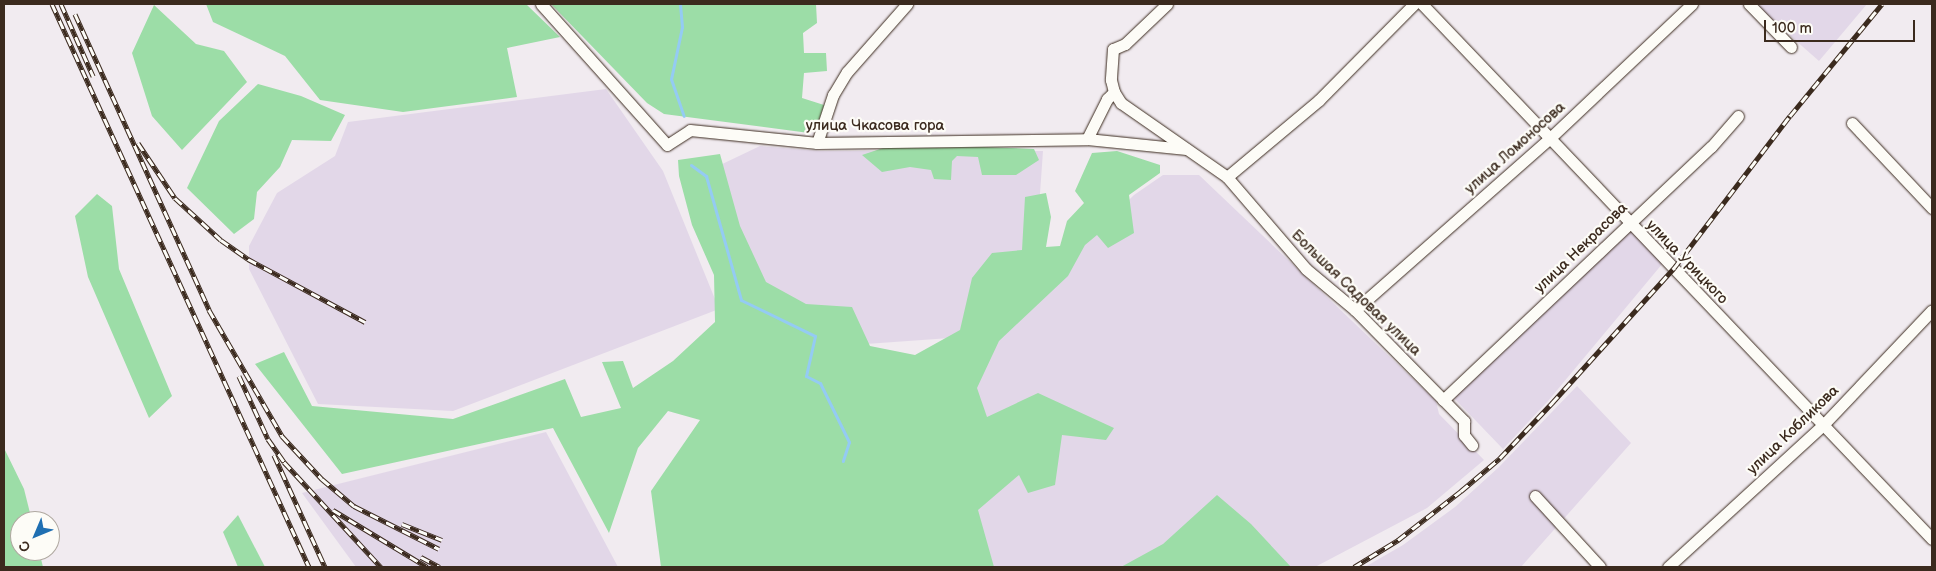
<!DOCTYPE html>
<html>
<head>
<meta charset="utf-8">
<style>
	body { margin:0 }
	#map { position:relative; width:1936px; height:571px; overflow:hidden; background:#f1ebf0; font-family:"Balsamiq Sans",sans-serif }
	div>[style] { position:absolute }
	.built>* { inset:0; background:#e2d7e8 }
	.green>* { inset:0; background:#9cdda7 }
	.stream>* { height:3px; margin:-1.5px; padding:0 1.5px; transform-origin:1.5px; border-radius:1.5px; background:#94cbf3 }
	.roads { filter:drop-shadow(0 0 1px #3b2a1e) drop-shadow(0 0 1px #3b2a1e) }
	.street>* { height:11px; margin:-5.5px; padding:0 5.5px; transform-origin:5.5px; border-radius:5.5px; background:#fdfcf7 }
	.rail>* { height:5px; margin-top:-2.5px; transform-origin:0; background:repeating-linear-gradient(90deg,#fdfcf7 0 9px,#3b2a1e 0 18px); box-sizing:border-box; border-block:1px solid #3b2a1e }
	span { translate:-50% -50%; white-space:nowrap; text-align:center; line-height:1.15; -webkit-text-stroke:4.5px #fdfcf7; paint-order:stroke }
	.street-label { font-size:15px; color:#3b2a1e }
	.frame { position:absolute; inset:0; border:5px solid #3b2a1e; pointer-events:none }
	.north { position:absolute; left:10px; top:511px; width:50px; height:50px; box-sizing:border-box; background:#fdfcf7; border:1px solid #afa8a0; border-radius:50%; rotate:225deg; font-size:14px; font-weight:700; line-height:20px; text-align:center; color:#3b2a1e }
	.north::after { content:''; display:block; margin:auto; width:18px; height:22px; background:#1f6fb2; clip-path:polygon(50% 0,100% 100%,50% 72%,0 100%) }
	.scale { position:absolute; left:1764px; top:20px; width:151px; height:22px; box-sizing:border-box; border:2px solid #3b2a1e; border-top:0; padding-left:6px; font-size:15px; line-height:18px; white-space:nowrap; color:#3b2a1e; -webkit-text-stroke:4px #fdfcf7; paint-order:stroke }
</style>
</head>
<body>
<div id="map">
	<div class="built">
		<div style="clip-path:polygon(1754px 4px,1867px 4px,1819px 61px)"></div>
		<div style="clip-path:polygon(606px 89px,663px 171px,719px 309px,453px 411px,318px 404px,249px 269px,249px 246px,277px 193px,335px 156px,348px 122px)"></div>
		<div style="clip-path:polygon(760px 146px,820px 151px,1043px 151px,1036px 250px,964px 337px,852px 345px,758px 292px,716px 167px)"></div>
		<div style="clip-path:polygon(1163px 175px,1199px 175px,1436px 401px,1439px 414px,1484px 460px,1427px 508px,1315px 567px,988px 567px,967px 519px,966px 392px,988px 338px,1134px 195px)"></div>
		<div style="clip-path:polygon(1627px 227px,1663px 263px,1548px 401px,1503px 449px,1453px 397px)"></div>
		<div style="clip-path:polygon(1577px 386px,1631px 443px,1521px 567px,1365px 567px,1403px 545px,1455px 507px,1499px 467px)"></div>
		<div style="clip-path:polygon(546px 432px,618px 567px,356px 567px,302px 493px)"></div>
	</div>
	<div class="green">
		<div style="clip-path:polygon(206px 4px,526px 4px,560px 37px,507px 48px,517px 97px,403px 112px,320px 100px,285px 56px,213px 22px)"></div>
		<div style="clip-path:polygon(551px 4px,816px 4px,817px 23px,803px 33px,804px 53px,826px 53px,827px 71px,804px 73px,802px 98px,824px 105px,816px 129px,809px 133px,664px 114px,647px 103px)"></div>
		<div style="clip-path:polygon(154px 5px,196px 44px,224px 51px,247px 82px,182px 150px,152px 116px,132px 53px)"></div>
		<div style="clip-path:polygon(258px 84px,301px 96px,345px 115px,331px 141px,292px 140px,280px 167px,257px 192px,254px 219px,234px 234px,187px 188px,219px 121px)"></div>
		<div style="clip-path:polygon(984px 147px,1034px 149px,1039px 160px,1016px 175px,982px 175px,978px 157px,957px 156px,952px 161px,951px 180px,934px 179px,931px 170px,910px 167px,882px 172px,862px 155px,883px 148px)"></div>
		<div style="clip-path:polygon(1117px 151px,1160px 165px,1160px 173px,1129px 195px,1134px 233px,1108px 248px,1097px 235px,1085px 245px,1068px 276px,999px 341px,977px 388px,987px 417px,1038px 393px,1114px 428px,1106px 440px,1062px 435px,1055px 485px,1028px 493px,1019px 475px,978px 510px,994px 567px,661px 567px,651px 491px,700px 420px,668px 411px,638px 448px,609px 533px,553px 428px,342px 474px,255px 364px,284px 352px,312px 406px,453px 419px,565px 379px,581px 417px,621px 408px,602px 362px,623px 361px,633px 388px,673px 361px,715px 322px,714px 275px,692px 225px,679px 176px,678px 160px,720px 154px,740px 226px,766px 282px,806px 304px,852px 307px,870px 346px,915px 355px,960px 330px,972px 278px,992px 253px,1022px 250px,1025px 197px,1046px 193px,1051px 217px,1046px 247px,1060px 246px,1067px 221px,1084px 203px,1075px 191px,1092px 153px)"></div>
		<div style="clip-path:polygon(97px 194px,112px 206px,119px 269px,172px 396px,149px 418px,88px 277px,75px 216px)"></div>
		<div style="clip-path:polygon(4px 448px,24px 489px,32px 521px,20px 521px,20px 551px,39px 551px,43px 567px,4px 567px)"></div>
		<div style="clip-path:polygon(1217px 495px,1251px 524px,1291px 567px,1121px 567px,1163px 544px)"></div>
		<div style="clip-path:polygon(238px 515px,265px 567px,238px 567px,223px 532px)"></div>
	</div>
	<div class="stream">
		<div style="left:680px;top:4px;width:23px;rotate:85deg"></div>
		<div style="left:682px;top:27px;width:53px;rotate:101.9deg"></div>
		<div style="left:671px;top:79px;width:39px;rotate:71deg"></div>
		<div style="left:691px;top:165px;width:19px;rotate:36deg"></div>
		<div style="left:706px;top:176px;width:129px;rotate:74.2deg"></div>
		<div style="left:741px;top:300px;width:82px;rotate:25.9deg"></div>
		<div style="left:815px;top:336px;width:41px;rotate:102.7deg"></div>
		<div style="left:806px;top:376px;width:16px;rotate:27deg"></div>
		<div style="left:820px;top:383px;width:66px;rotate:63.8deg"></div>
		<div style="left:849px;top:442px;width:20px;rotate:108deg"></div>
	</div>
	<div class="roads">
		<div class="street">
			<div style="left:541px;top:4px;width:189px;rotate:48.2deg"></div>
			<div style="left:667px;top:145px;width:27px;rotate:-33deg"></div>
			<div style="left:690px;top:130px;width:128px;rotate:5.8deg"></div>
			<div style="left:817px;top:143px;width:270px;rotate:-0.8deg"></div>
			<div style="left:1087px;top:139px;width:100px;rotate:5.8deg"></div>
			<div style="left:1167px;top:4px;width:58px;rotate:136.4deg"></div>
			<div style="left:1125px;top:44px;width:13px;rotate:157deg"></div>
			<div style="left:1113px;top:49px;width:31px;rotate:94deg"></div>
			<div style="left:1111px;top:80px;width:12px;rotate:76deg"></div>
			<div style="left:1114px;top:92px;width:13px;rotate:58deg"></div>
			<div style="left:1121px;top:103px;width:129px;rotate:34.9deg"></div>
			<div style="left:1227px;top:177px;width:121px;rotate:49.3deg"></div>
			<div style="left:1306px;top:269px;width:64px;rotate:39.9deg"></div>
			<div style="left:1355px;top:310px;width:156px;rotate:45.5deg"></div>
			<div style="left:1464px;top:421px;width:14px;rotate:90deg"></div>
			<div style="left:1464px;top:435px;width:13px;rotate:51deg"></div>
			<div style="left:1422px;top:4px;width:739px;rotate:46.37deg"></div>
			<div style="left:1749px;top:4px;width:60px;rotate:45.7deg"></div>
			<div style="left:1852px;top:123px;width:117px;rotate:46.7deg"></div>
			<div style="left:1087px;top:139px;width:45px;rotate:-63.4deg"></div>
			<div style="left:1107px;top:99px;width:10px;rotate:-45deg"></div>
			<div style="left:817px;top:143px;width:51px;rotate:-71.6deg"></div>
			<div style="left:833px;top:95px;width:27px;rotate:-59deg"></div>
			<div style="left:847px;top:72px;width:91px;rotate:-48.6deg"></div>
			<div style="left:1227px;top:177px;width:120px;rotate:-39.9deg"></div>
			<div style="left:1319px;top:100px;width:135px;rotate:-45.3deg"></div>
			<div style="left:1355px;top:310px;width:259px;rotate:-41.4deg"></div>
			<div style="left:1549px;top:139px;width:197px;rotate:-43.4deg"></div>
			<div style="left:1443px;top:400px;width:369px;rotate:-43.4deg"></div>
			<div style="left:1711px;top:147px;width:41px;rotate:-48.9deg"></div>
			<div style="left:1535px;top:496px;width:96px;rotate:47.5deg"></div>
			<div style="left:1668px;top:567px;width:210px;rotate:-42.5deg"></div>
			<div style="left:1823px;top:425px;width:158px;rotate:-46.5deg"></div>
		</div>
	</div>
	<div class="rail">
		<div style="left:52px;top:4px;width:619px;rotate:65.46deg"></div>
		<div style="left:61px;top:4px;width:79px;rotate:66deg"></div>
		<div style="left:75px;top:14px;width:325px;rotate:65.6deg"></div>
		<div style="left:209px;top:310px;width:146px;rotate:59.9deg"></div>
		<div style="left:282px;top:436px;width:59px;rotate:47.1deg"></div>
		<div style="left:322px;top:479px;width:42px;rotate:40.2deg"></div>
		<div style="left:354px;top:506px;width:95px;rotate:26.8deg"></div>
		<div style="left:138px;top:143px;width:66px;rotate:56.1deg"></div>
		<div style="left:175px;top:198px;width:62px;rotate:42.4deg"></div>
		<div style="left:221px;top:240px;width:33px;rotate:35deg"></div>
		<div style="left:248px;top:259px;width:133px;rotate:28.3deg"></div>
		<div style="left:239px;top:376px;width:69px;rotate:65.3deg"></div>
		<div style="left:268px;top:439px;width:28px;rotate:55deg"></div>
		<div style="left:284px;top:462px;width:143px;rotate:47.3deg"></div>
		<div style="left:274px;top:455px;width:123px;rotate:65.5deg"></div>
		<div style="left:333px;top:510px;width:110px;rotate:31.2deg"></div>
		<div style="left:402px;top:524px;width:43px;rotate:21.8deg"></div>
		<div style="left:421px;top:557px;width:21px;rotate:28deg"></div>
		<div style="left:1354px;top:567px;width:52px;rotate:-31.5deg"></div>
		<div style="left:1398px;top:540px;width:80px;rotate:-37.9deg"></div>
		<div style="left:1461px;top:491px;width:51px;rotate:-40.2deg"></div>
		<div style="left:1500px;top:458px;width:76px;rotate:-46.6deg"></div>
		<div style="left:1552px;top:403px;width:182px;rotate:-47.9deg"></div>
		<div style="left:1674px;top:268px;width:191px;rotate:-52.7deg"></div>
		<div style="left:1790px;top:116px;width:145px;rotate:-50.6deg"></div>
	</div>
	<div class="street-label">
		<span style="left:875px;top:126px">улица Чкасова гора</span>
		<span style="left:1515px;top:148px;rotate:-42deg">улица Ломоносова</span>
		<span style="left:1581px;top:248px;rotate:-44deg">улица Некрасова</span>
		<span style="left:1687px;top:262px;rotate:46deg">улица Урицкого</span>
		<span style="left:1356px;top:293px;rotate:44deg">Большая Садовая улица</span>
		<span style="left:1793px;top:430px;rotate:-44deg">улица Кобликова</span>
	</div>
	<div class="frame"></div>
	<div class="north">С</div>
	<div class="scale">100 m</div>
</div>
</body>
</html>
